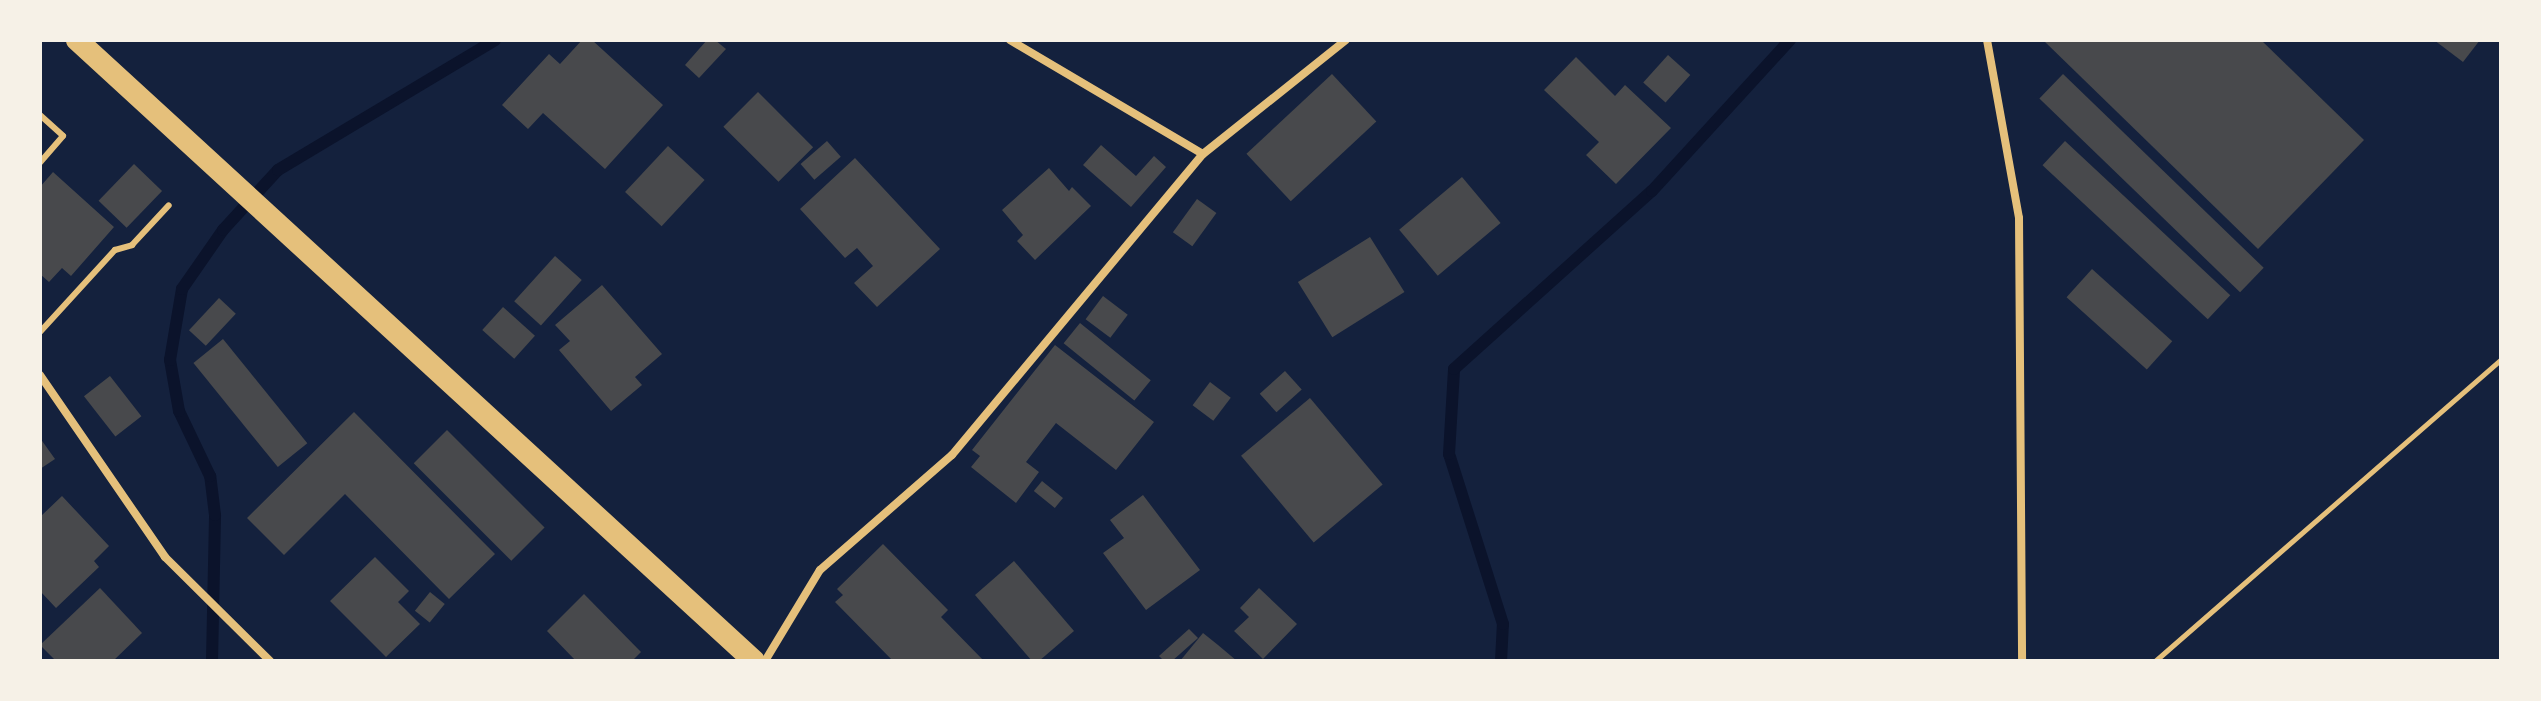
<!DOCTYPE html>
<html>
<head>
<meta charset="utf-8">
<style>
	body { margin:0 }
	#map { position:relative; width:2541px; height:701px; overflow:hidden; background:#14213d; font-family:"Noto Sans",sans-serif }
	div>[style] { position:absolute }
	.stream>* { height:12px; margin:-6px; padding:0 6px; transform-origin:6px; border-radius:6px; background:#0b132b }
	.building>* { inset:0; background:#48494c; transform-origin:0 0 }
	.path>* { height:5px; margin:-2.5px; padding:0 2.5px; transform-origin:2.5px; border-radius:2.5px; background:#e5c07b }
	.service>* { height:6px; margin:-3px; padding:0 3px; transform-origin:3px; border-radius:3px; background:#e5c07b }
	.minor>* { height:8px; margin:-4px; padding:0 4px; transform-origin:4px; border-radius:4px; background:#e5c07b }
	.trunk>* { height:22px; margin:-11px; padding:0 11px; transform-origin:11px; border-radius:11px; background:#e5c07b }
	span { translate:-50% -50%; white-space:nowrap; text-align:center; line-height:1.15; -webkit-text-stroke:6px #f6f1e7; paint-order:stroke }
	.frame { position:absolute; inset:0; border:42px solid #f6f1e7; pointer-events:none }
</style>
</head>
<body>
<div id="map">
	<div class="stream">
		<div style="left:212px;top:661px;width:146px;rotate:-88.8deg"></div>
		<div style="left:215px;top:515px;width:39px;rotate:-97deg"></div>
		<div style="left:210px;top:476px;width:72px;rotate:-115.5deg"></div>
		<div style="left:179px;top:411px;width:52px;rotate:-100deg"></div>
		<div style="left:170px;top:360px;width:72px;rotate:-80.4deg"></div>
		<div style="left:182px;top:289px;width:72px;rotate:-55.2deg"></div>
		<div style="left:223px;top:230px;width:81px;rotate:-47.5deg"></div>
		<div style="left:278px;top:170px;width:253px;rotate:-30.9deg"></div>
		<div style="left:1501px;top:661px;width:37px;rotate:-87deg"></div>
		<div style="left:1503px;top:624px;width:178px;rotate:-107.6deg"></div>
		<div style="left:1449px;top:454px;width:85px;rotate:-86.6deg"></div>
		<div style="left:1454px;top:369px;width:266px;rotate:-42deg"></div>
		<div style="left:1652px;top:191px;width:205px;rotate:-47.6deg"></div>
	</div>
	<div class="building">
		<div style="clip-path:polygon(582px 40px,592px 40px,663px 105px,605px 169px,543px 113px,528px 129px,502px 105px,549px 54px,560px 64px)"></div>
		<div style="clip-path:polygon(707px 40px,715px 40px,726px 49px,699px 78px,685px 65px)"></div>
		<div style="clip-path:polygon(2043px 40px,2261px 40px,2364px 140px,2258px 249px)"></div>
		<div style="clip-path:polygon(2434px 40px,2480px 40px,2463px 62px)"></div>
		<div style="left:1668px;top:55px;width:30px;height:37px;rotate:42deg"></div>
		<div style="clip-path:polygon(1576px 57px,1615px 96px,1625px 85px,1671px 128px,1616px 184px,1586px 155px,1599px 142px,1544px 90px)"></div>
		<div style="left:1332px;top:74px;width:65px;height:117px;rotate:47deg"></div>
		<div style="left:2063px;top:74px;width:279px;height:34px;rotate:44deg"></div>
		<div style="left:758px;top:92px;width:78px;height:49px;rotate:45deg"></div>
		<div style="left:827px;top:141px;width:21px;height:35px;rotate:49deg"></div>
		<div style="left:2065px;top:141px;width:226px;height:33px;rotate:43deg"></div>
		<div style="clip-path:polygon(1101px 145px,1136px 176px,1154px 156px,1166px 167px,1131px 207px,1083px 165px)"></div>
		<div style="left:668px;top:146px;width:50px;height:63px;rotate:43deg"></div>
		<div style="clip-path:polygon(855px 158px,940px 249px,877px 307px,854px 283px,873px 266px,857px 248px,845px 258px,800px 209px)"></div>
		<div style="left:134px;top:164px;width:39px;height:51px;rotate:44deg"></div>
		<div style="clip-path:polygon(1049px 168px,1069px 191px,1072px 187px,1091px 206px,1035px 260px,1017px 241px,1023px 235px,1002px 210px)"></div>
		<div style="clip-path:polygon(53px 172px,114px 227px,71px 276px,62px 268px,49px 282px,40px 274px,40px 187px)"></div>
		<div style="left:1462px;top:177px;width:60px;height:82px;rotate:50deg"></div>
		<div style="left:1197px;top:199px;width:24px;height:41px;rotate:36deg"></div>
		<div style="left:1370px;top:237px;width:65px;height:85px;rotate:58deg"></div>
		<div style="left:555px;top:256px;width:36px;height:61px;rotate:42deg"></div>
		<div style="left:2092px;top:269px;width:108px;height:38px;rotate:42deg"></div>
		<div style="clip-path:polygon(602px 285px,662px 354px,635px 377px,642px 385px,611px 411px,559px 350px,570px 341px,555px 325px)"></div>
		<div style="left:1103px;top:296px;width:31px;height:29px;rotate:37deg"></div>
		<div style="left:219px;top:298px;width:23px;height:44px;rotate:43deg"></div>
		<div style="left:503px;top:307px;width:43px;height:31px;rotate:42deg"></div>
		<div style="left:1080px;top:323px;width:91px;height:26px;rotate:39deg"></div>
		<div style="left:223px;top:339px;width:134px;height:38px;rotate:51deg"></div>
		<div style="clip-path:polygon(1055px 345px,1154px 422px,1116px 470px,1056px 423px,1026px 462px,1039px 472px,1016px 503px,971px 467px,980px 456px,972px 450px)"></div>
		<div style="left:1285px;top:371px;width:25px;height:34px;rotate:48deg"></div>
		<div style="left:110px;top:376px;width:51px;height:33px;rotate:52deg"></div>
		<div style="left:1210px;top:382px;width:26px;height:29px;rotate:37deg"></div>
		<div style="left:1310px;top:398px;width:113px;height:90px;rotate:50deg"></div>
		<div style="clip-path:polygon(354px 412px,495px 554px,449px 599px,345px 494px,284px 555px,247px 518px)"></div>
		<div style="left:447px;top:430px;width:138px;height:47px;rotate:45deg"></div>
		<div style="clip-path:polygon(40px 438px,55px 459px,40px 469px)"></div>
		<div style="left:1042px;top:481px;width:27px;height:13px;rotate:39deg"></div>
		<div style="clip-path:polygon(1143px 495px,1200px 570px,1146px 610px,1103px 553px,1124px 538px,1110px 520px)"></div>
		<div style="clip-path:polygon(62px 496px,109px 546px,94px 561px,99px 567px,56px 608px,40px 591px,40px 517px)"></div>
		<div style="clip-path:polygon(883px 544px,948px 610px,941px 617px,984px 661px,893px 661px,835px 602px,843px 595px,837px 589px)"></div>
		<div style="clip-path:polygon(375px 557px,409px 591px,398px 602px,420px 624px,386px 657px,330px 601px)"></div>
		<div style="clip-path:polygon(1014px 561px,1074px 631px,1039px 661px,1032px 661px,975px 595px)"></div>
		<div style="clip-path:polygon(100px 588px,142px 633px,113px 661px,56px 661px,40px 645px)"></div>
		<div style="clip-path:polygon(1259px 588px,1297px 624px,1263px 659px,1234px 631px,1249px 617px,1240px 608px)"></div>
		<div style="left:430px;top:592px;width:19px;height:24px;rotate:39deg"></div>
		<div style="clip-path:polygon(584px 594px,641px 652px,632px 661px,576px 661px,547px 631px)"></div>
		<div style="clip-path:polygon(1189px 629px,1198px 638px,1172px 661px,1164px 661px,1159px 656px)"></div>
		<div style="clip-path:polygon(1203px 633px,1218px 645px,1237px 661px,1180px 661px)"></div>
	</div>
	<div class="path">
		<div style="left:2155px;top:661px;width:459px;rotate:-41.1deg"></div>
	</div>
	<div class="service">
		<div style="left:40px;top:115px;width:31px;rotate:42deg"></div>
		<div style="left:63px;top:136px;width:35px;rotate:131deg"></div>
		<div style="left:40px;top:332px;width:111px;rotate:-47.6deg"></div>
		<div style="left:115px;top:250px;width:18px;rotate:-16deg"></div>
		<div style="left:132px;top:245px;width:54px;rotate:-47.2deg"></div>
	</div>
	<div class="minor">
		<div style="left:1010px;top:40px;width:224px;rotate:30.6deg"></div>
		<div style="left:1987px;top:40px;width:181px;rotate:79.8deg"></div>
		<div style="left:2019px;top:218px;width:443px;rotate:89.6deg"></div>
		<div style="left:40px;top:375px;width:221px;rotate:55.5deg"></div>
		<div style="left:165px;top:557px;width:148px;rotate:44.7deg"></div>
		<div style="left:765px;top:661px;width:106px;rotate:-58.9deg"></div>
		<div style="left:820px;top:570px;width:175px;rotate:-41.1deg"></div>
		<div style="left:952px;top:455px;width:392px;rotate:-50.2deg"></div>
		<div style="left:1203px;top:154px;width:183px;rotate:-38.6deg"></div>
	</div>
	<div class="trunk">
		<div style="left:77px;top:40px;width:919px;rotate:42.53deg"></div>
	</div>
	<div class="frame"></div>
</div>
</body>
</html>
